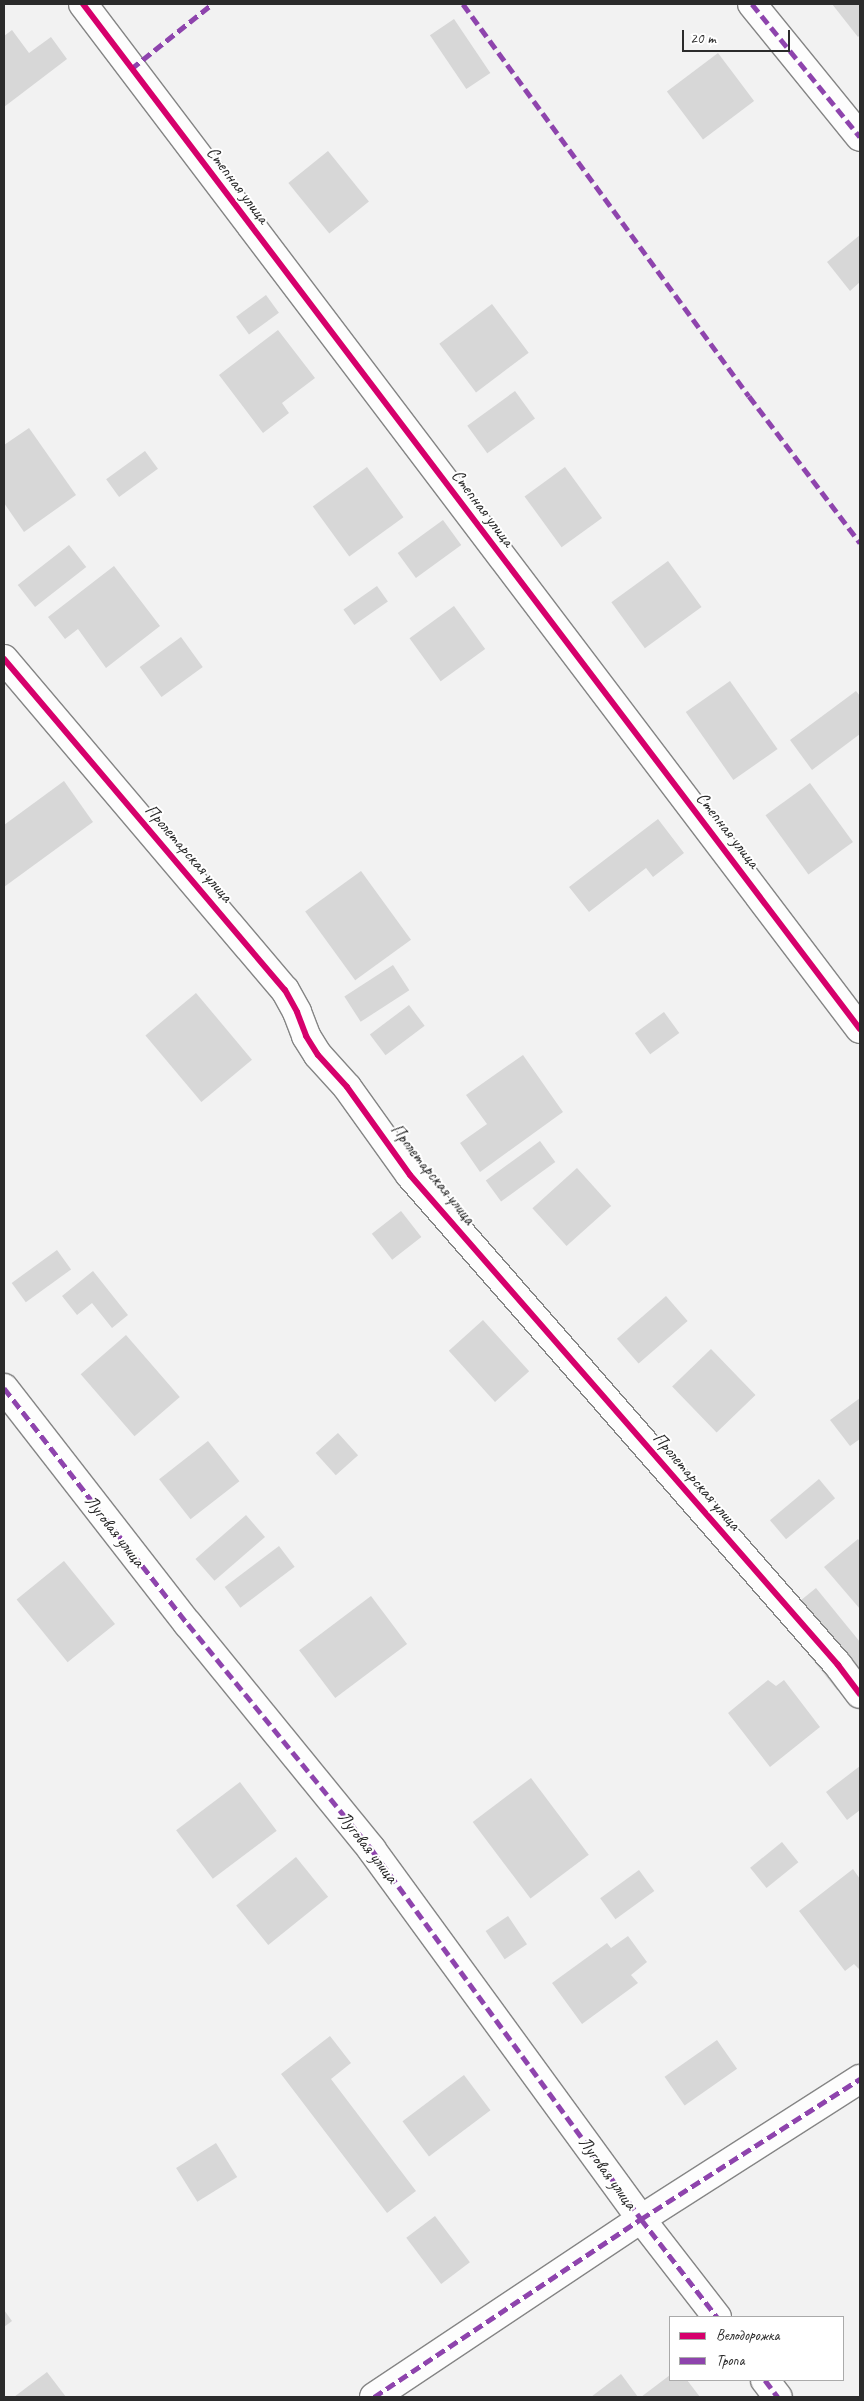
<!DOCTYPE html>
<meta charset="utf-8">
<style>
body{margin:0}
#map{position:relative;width:864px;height:2401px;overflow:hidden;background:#f2f2f2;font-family:Caveat,sans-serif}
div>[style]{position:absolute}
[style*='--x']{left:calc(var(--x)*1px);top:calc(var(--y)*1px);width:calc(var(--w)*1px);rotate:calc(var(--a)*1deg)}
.building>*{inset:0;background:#d7d7d7;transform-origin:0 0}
.roads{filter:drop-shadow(1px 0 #858585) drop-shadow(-1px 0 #858585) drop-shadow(0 1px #858585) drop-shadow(0 -1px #858585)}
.minor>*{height:28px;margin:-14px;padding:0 14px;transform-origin:14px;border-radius:14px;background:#fdfdfd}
.quiet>*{height:5px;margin-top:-2.5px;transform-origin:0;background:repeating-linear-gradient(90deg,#8e44ad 0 10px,transparent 0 15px)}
.cycleway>*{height:6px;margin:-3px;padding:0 3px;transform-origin:3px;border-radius:3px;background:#d6006c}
span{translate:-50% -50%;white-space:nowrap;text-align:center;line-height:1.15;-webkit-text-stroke:4px #fff;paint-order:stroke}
.street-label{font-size:18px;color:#2b2b2b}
.frame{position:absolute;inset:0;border:5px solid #2b2b2b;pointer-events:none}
.legend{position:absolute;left:669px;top:2316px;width:175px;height:65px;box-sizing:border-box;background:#fff;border:1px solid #aaa;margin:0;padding:6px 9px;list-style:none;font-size:15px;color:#2b2b2b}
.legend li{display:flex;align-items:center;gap:10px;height:25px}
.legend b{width:25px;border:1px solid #aaa}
.scale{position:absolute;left:682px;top:30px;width:108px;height:22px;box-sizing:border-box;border:2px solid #2b2b2b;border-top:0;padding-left:6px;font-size:15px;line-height:18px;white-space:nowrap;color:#2b2b2b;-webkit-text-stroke:4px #fff;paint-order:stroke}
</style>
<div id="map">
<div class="building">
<div style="clip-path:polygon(832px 4px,860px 4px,860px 35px,858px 37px)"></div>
<div style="left:454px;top:19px;width:65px;height:29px;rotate:56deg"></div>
<div style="clip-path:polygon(12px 30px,29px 53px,51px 37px,67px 59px,4px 107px,4px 36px)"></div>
<div style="left:718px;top:53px;width:60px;height:64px;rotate:53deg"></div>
<div style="left:328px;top:151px;width:65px;height:51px;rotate:51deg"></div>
<div style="clip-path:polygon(860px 235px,860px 282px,850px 291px,827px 262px)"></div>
<div style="left:266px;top:295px;width:22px;height:37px;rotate:54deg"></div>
<div style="left:492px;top:304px;width:61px;height:66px;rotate:53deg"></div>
<div style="clip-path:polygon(278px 330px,315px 378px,282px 403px,289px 413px,263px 433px,219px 375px)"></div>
<div style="left:515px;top:391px;width:34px;height:59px;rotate:54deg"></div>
<div style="clip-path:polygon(29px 428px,76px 495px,24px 532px,4px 503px,4px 445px)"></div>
<div style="left:145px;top:451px;width:22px;height:48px;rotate:54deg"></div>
<div style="left:367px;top:467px;width:62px;height:67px;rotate:54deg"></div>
<div style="left:565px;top:467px;width:63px;height:50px;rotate:54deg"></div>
<div style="left:443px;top:520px;width:31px;height:56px;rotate:54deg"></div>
<div style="left:69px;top:545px;width:28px;height:65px;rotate:52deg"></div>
<div style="left:668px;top:561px;width:57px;height:70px;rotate:54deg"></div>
<div style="clip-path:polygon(114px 566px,160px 626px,106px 668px,78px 629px,65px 639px,48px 617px)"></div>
<div style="left:377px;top:586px;width:19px;height:41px;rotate:55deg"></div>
<div style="left:454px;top:606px;width:53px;height:55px;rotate:54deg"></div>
<div style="left:181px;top:637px;width:37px;height:51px;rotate:54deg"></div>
<div style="left:730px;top:681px;width:83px;height:54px;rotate:55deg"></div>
<div style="clip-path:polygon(856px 691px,860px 696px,860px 734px,812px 770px,790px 740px)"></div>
<div style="clip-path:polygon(64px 781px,93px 822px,4px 887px,4px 825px)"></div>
<div style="left:810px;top:783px;width:73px;height:55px;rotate:54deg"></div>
<div style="clip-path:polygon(658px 819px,684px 853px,653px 877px,646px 868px,589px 912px,569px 887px)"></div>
<div style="left:361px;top:871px;width:85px;height:69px;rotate:54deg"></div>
<div style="left:393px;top:965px;width:30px;height:58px;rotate:57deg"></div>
<div style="left:196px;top:993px;width:87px;height:66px;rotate:50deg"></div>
<div style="left:409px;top:1005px;width:26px;height:49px;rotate:53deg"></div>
<div style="left:664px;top:1012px;width:26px;height:36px;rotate:54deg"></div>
<div style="clip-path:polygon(523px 1055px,563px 1112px,480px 1172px,460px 1143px,487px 1124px,466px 1095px)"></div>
<div style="left:540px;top:1141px;width:26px;height:67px;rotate:54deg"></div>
<div style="left:577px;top:1168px;width:51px;height:60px;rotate:48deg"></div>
<div style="left:401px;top:1211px;width:33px;height:37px;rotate:52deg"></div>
<div style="left:57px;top:1250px;width:24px;height:56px;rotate:54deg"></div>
<div style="clip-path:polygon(93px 1271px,128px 1315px,112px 1328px,92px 1303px,77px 1315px,62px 1296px)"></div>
<div style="left:666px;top:1296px;width:33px;height:65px;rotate:49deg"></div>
<div style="left:483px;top:1320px;width:69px;height:46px;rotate:48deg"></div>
<div style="left:126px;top:1335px;width:82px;height:60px;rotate:49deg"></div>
<div style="left:711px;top:1349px;width:64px;height:54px;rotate:46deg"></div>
<div style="clip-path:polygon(860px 1398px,860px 1439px,850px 1446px,830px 1420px)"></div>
<div style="left:338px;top:1433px;width:30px;height:30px;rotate:48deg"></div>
<div style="left:208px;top:1441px;width:51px;height:62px;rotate:52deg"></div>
<div style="left:819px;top:1479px;width:25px;height:64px;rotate:50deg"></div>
<div style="left:246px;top:1515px;width:29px;height:67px;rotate:49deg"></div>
<div style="clip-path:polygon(858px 1539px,860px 1542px,860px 1609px,824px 1567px)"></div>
<div style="left:279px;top:1546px;width:26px;height:68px;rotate:53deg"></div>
<div style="left:64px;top:1561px;width:81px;height:61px;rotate:51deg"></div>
<div style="clip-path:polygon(816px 1588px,860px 1642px,860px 1671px,837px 1690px,779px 1618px)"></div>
<div style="left:371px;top:1596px;width:60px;height:90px;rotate:53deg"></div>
<div style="clip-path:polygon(768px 1680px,776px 1686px,784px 1680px,820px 1727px,770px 1767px,728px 1713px)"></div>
<div style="clip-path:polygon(860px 1766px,860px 1810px,847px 1820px,826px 1792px)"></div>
<div style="left:531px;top:1778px;width:96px;height:73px;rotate:53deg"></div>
<div style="left:240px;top:1782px;width:61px;height:80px;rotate:53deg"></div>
<div style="left:782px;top:1842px;width:26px;height:41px;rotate:51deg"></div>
<div style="left:296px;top:1857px;width:51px;height:77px;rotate:51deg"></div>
<div style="clip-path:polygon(853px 1869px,860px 1879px,860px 1967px,859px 1969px,854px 1964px,845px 1971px,799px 1911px)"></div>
<div style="left:639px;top:1870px;width:26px;height:48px;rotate:54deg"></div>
<div style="left:508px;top:1916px;width:34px;height:27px;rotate:56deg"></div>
<div style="clip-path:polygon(628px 1936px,647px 1962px,631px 1975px,638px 1983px,582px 2024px,552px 1983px,607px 1943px,611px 1948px)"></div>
<div style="clip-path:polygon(330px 2036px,351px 2063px,331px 2079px,416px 2191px,387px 2213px,281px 2074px)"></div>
<div style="left:717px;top:2040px;width:35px;height:64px;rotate:55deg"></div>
<div style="left:464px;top:2075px;width:44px;height:77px;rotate:53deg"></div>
<div style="left:216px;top:2143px;width:40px;height:47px;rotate:58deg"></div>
<div style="left:435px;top:2216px;width:58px;height:36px;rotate:53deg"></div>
<div style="clip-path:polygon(4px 2310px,12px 2321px,4px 2327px)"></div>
<div style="clip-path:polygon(47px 2372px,66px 2397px,14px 2397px)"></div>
<div style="clip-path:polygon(621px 2374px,638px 2397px,591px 2397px)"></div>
<div style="clip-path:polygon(670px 2375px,670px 2380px,687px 2380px,700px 2397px,641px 2397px)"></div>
</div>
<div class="roads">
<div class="minor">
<div style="--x:83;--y:4;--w:1286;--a:52.84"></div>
<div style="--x:752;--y:4;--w:171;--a:50.9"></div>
<div style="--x:4;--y:659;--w:434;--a:49.7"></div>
<div style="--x:285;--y:990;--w:25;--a:61"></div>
<div style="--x:297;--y:1012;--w:26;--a:69"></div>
<div style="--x:306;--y:1036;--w:22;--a:58"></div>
<div style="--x:318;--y:1055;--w:43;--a:47.8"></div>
<div style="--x:347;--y:1087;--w:108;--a:54.4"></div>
<div style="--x:410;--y:1175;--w:651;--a:48.86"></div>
<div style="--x:838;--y:1665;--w:36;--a:53"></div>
<div style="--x:4;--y:1388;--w:299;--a:52.1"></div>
<div style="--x:188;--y:1624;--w:291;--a:50.8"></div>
<div style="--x:372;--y:1850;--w:457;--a:53.9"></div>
<div style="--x:641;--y:2219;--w:124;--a:52.2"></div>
<div style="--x:765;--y:2380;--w:21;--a:53"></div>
<div style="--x:374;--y:2397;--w:321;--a:-33.7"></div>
<div style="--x:641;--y:2219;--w:260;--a:-32.6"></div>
</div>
</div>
<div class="quiet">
<div style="--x:463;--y:4;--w:485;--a:53.9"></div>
<div style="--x:749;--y:396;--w:184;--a:52.9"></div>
<div style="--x:752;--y:4;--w:171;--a:50.9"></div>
<div style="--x:131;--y:69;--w:104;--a:-38.7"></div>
<div style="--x:4;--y:1388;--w:299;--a:52.1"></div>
<div style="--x:188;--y:1624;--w:291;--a:50.8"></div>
<div style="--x:372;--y:1850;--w:457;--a:53.9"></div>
<div style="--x:641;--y:2219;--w:124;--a:52.2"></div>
<div style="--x:765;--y:2380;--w:21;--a:53"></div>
<div style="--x:374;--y:2397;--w:321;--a:-33.7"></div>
<div style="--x:641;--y:2219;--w:260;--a:-32.6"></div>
</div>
<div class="cycleway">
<div style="--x:83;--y:4;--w:1286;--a:52.84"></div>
<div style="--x:4;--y:659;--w:434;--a:49.7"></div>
<div style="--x:285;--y:990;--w:25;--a:61"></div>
<div style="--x:297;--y:1012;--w:26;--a:69"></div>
<div style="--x:306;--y:1036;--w:22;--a:58"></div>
<div style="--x:318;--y:1055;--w:43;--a:47.8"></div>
<div style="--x:347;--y:1087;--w:108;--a:54.4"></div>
<div style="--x:410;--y:1175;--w:651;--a:48.86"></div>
<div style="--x:838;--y:1665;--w:36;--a:53"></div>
</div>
<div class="street-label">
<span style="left:238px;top:185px;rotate:53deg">Степная улица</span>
<span style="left:483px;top:508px;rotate:53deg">Степная улица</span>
<span style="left:728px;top:830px;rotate:52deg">Степная улица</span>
<span style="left:189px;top:853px;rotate:49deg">Пролетарская улица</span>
<span style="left:433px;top:1174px;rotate:51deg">Пролетарская улица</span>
<span style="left:697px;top:1481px;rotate:49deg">Пролетарская улица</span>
<span style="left:115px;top:1531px;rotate:52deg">Луговая улица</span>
<span style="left:368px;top:1847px;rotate:52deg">Луговая улица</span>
<span style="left:608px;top:2173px;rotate:54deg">Луговая улица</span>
</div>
<div class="frame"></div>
<ul class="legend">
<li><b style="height:6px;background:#d6006c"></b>Велодорожка</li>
<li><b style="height:6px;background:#8e44ad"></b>Тропа</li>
</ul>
<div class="scale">20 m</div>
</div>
